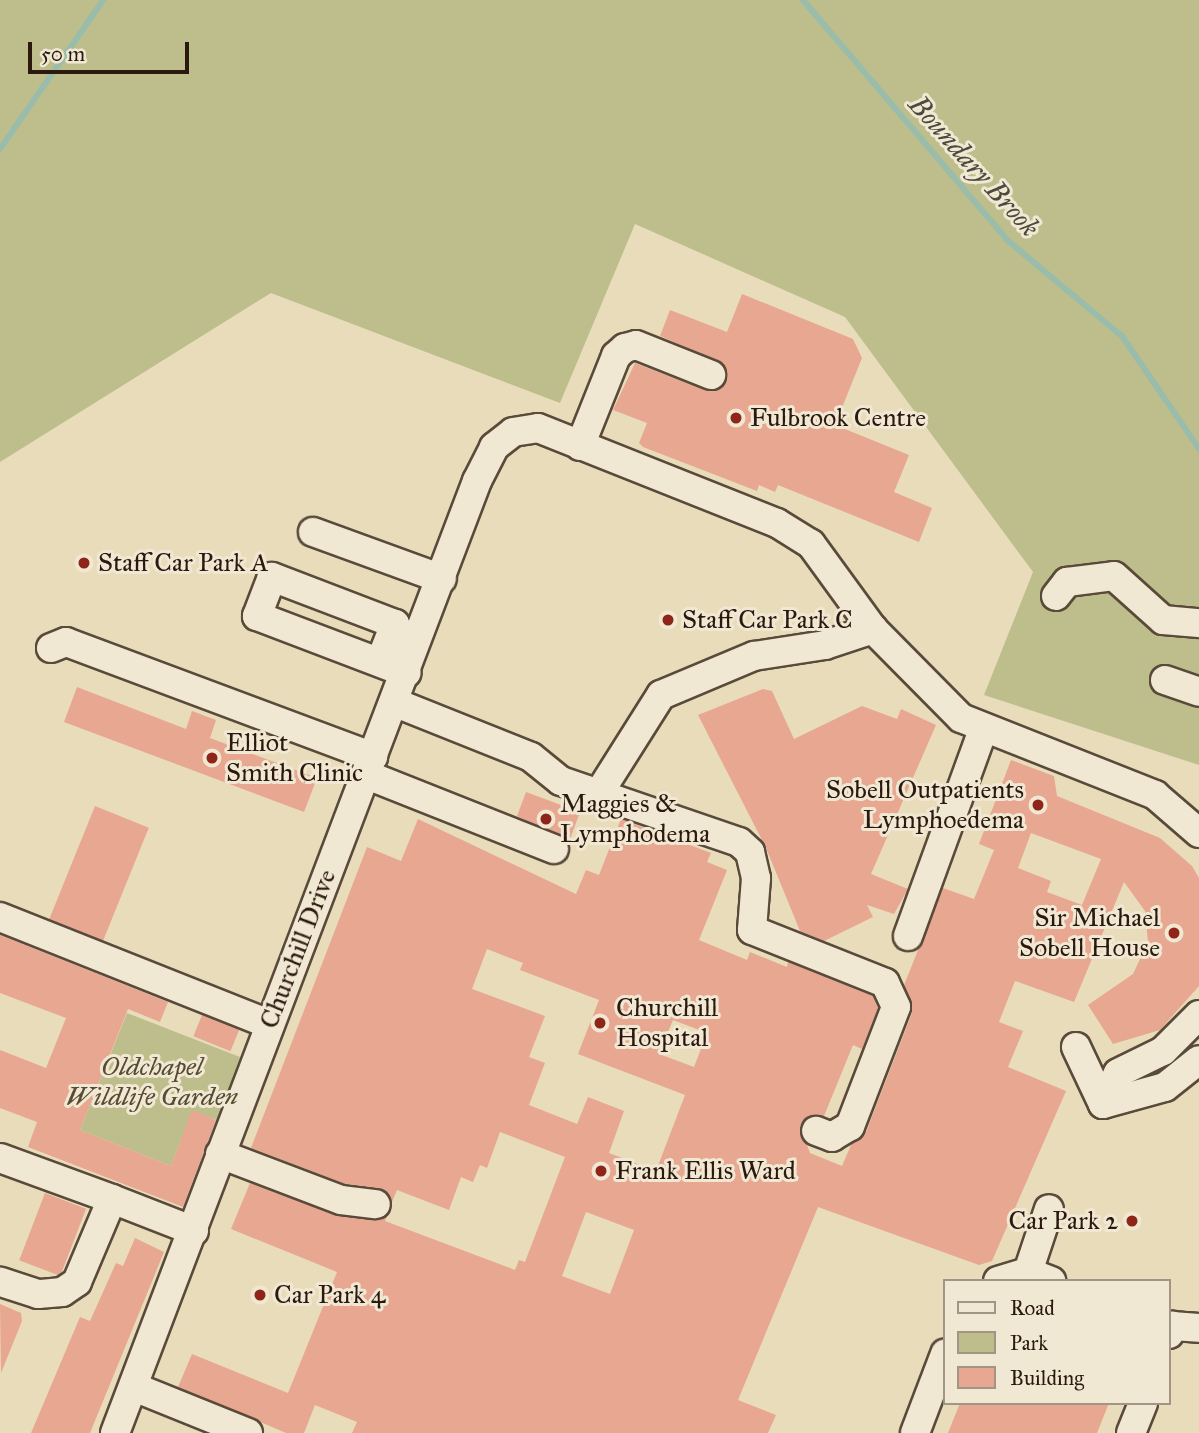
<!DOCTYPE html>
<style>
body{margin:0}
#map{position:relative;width:1199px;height:1433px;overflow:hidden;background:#e9dcbb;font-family:"IM FELL Great Primer",serif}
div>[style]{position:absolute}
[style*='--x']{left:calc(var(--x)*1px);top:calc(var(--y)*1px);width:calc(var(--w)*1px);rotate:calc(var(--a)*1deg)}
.green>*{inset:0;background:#bdbe8c}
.stream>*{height:6px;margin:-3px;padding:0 3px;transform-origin:3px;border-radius:3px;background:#99bcab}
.building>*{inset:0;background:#e7a791;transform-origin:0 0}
.roads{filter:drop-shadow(2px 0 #5a4a3a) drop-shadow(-2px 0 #5a4a3a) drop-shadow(0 2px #5a4a3a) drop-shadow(0 -2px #5a4a3a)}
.minor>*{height:28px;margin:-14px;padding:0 14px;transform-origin:14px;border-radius:14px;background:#f1e8d3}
.dots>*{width:19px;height:19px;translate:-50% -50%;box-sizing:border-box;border:4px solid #f1e8d3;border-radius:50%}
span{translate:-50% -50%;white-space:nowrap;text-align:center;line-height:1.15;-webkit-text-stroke:6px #f1e8d3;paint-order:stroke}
.poi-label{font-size:26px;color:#2b190f}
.left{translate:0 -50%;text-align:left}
.right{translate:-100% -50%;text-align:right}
.street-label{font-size:26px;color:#2b190f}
.park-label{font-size:26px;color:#574b34;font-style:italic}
.water-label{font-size:28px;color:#4c4a3e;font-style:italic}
.legend{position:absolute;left:943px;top:1279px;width:228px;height:126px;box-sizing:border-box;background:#f1e8d3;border:2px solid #a29585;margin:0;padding:9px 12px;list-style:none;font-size:21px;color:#2b190f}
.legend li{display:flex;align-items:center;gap:14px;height:35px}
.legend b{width:35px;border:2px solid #a29585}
.scale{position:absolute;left:28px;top:42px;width:161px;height:32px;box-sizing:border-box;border:4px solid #2b190f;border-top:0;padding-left:9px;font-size:21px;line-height:24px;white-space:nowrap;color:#2b190f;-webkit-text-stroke:5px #f1e8d3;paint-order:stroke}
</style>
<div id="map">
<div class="green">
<div style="clip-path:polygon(0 0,1199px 0,1199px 765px,984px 695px,1033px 572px,845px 317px,635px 224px,560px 403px,271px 293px,0 462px)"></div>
<div style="clip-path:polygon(127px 1013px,240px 1057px,217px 1120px,192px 1111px,171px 1166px,80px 1130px)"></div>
</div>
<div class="stream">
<div style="--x:803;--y:0;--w:315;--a:49.6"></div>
<div style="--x:1007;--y:240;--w:150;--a:39.9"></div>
<div style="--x:1122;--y:336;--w:137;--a:55.7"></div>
<div style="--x:0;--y:149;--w:181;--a:-55.3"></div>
</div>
<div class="building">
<div style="clip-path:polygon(742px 294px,853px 339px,862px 358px,835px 425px,909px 455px,894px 492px,932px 508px,919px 542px,778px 485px,775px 492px,759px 485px,757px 491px,643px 447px,639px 443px,647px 423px,613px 410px,635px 363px,705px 390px,722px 388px,724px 364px,660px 336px,670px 310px,727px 332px)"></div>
<div style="clip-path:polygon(77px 687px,186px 729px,192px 711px,216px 720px,210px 738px,317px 778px,304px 812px,64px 722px)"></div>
<div style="clip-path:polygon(763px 689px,772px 691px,794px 739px,862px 706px,897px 719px,901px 709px,936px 725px,871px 874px,908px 889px,894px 914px,867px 905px,873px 917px,824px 941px,800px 931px,766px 848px,698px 715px)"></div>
<div style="clip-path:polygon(evenodd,1011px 760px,1054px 776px,1057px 796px,1160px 838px,1192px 866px,1199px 878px,1199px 986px,1160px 1030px,1113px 1044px,1088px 1005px,1133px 974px,1148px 942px,1145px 911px,1124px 882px,1074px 1002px,1015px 981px,999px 1022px,1023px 1031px,1008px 1067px,1066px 1091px,992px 1261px,979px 1265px,818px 1207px,738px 1400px,776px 1415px,768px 1433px,352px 1433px,357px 1422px,315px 1405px,304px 1433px,286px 1433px,178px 1387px,192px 1354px,288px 1393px,337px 1272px,231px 1229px,250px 1183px,339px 1216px,387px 1216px,385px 1221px,515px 1270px,519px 1260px,525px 1262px,565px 1157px,500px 1132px,487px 1168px,480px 1165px,473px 1182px,461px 1177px,449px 1210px,397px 1190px,392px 1202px,379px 1188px,345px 1184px,251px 1148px,367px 847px,401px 861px,418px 819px,576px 894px,586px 870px,599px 875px,621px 819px,711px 853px,707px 862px,727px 870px,699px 940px,747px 960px,750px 952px,787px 967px,788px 962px,873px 996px,878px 1008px,862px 1049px,853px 1045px,824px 1116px,813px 1115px,800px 1126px,810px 1153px,842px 1166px,851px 1145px,866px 1132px,912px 1013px,904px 985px,943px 888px,974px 899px,994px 850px,979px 844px,1011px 760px,1031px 833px,1101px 859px,1082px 905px,1047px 892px,1051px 881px,1018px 868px,1031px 833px,1011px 760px,487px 949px,523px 963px,520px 970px,599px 1000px,578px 1054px,685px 1095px,656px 1171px,609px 1153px,624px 1111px,588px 1097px,577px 1124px,529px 1105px,545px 1063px,529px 1057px,545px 1016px,472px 989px,487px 949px,1011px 760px,673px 1020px,707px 1033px,694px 1067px,659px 1054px,673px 1020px,1011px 760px,586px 1212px,634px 1230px,610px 1294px,562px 1276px,586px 1212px)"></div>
<div style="clip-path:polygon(526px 792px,580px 812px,569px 842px,517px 816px)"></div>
<div style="left:95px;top:806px;width:58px;height:122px;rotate:22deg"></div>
<div style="clip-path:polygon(0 935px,168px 1002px,160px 1022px,128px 1009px,80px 1130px,171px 1166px,192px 1110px,216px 1120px,183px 1207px,28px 1147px,37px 1122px,0 1108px,0 1050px,46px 1068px,66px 1018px,0 993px)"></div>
<div style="left:202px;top:1015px;width:40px;height:23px;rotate:22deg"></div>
<div style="left:45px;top:1193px;width:44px;height:72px;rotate:21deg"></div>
<div style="clip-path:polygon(135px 1238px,164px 1252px,90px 1433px,31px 1433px,80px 1317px,90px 1321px,116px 1263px,123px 1266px)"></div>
<div style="clip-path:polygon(0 1304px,21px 1313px,22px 1321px,1px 1373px)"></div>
<div style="clip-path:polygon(960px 1403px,1109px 1403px,1097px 1433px,948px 1433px)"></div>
</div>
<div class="roads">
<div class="minor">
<div style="--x:580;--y:446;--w:97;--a:-68.2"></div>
<div style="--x:616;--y:356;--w:12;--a:-42"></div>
<div style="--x:625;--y:348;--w:11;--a:-15"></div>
<div style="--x:636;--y:345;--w:81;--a:21.8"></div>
<div style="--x:313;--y:532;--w:137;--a:20"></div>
<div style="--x:1056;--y:596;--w:18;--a:-52"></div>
<div style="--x:1067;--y:582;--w:47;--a:-7.3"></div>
<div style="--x:1114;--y:576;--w:66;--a:41.9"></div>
<div style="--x:1163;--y:620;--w:36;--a:5"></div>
<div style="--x:51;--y:648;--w:16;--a:-22"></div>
<div style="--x:66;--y:642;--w:328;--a:20.5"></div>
<div style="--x:380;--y:662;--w:41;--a:-68.5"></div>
<div style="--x:395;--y:624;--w:132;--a:-159.1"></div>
<div style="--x:272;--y:577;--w:42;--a:111"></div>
<div style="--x:257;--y:616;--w:160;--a:20.8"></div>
<div style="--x:1165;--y:680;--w:36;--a:19"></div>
<div style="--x:396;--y:703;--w:145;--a:21.8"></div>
<div style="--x:531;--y:757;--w:38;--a:39"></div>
<div style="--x:561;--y:781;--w:188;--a:18.9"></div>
<div style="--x:739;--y:842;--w:15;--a:42"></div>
<div style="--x:750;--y:852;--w:27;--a:77"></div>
<div style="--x:756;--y:878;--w:52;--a:94.4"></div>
<div style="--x:752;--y:930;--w:143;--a:21.7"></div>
<div style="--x:885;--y:983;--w:26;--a:65"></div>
<div style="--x:896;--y:1007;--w:128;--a:111.1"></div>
<div style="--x:850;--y:1126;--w:21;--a:149"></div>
<div style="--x:832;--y:1137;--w:17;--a:-159"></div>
<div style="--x:367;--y:775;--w:201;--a:21.6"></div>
<div style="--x:599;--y:793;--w:116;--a:-57.7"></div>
<div style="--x:661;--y:695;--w:101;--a:-22.8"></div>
<div style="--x:754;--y:656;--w:72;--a:-8.8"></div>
<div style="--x:825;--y:645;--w:51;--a:-18.4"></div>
<div style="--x:0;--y:917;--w:289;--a:21.7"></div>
<div style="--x:908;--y:936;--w:219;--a:-70"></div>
<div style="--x:1076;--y:1047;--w:63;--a:64.7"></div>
<div style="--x:1103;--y:1104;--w:34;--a:-64"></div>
<div style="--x:1118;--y:1073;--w:50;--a:-26.1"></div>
<div style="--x:1163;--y:1051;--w:51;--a:-45"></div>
<div style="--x:1103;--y:1104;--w:64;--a:-15.3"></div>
<div style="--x:1165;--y:1087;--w:43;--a:-38.5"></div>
<div style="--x:220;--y:1154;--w:129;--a:20.8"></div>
<div style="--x:341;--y:1200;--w:35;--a:7"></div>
<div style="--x:0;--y:1158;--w:119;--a:20.1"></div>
<div style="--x:112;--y:1199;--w:90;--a:112.9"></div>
<div style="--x:77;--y:1282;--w:18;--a:146"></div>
<div style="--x:62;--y:1292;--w:24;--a:175"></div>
<div style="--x:38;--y:1294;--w:40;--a:-162"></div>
<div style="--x:112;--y:1199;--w:88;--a:21.3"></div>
<div style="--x:1028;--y:1272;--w:66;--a:-71.6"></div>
<div style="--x:998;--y:1281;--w:31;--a:-17"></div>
<div style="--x:1028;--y:1272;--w:25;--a:21"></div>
<div style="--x:1169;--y:1334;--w:9;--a:-69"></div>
<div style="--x:1172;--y:1326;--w:27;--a:4"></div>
<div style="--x:134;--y:1387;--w:123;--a:22"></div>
<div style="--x:115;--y:1433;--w:1019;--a:-69.18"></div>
<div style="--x:477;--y:481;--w:38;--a:-63"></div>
<div style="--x:494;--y:447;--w:24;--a:-38"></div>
<div style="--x:513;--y:432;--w:25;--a:-9"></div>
<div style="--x:538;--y:428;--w:257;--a:21.7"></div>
<div style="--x:777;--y:523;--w:40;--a:32"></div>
<div style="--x:811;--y:544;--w:105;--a:53.9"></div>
<div style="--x:873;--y:629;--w:125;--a:45.3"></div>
<div style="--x:961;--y:718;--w:209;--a:21.6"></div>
<div style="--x:1155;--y:795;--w:58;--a:40.8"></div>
<div style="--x:915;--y:1433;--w:85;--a:-69.2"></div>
<div style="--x:1131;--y:1433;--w:32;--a:-68"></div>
</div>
</div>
<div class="dots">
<div style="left:736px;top:418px;background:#8f2418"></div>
<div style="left:84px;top:563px;background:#8f2418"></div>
<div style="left:668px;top:620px;background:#8f2418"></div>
<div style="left:212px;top:758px;background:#8f2418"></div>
<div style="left:1038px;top:805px;background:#8f2418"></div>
<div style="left:546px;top:819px;background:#8f2418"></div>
<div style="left:1174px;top:933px;background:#8f2418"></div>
<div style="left:600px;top:1023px;background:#8f2418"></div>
<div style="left:601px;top:1171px;background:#8f2418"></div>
<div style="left:1132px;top:1221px;background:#8f2418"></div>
<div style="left:260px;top:1295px;background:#8f2418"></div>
</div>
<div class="poi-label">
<span class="left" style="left:750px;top:418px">Fulbrook Centre</span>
<span class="left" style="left:98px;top:563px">Staff Car Park A</span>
<span class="left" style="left:682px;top:620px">Staff Car Park C</span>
<span class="left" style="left:226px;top:758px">Elliot<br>Smith Clinic</span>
<span class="right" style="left:1024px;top:805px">Sobell Outpatients<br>Lymphoedema</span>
<span class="left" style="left:560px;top:819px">Maggies &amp;<br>Lymphodema</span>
<span class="right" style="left:1160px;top:933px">Sir Michael<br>Sobell House</span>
<span class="left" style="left:616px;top:1023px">Churchill<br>Hospital</span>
<span class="left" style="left:615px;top:1171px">Frank Ellis Ward</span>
<span class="right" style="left:1118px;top:1221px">Car Park 2</span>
<span class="left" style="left:274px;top:1295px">Car Park 4</span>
</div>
<div class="street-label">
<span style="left:298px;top:949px;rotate:-69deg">Churchill Drive</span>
</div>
<div class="park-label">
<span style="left:152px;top:1082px">Oldchapel<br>Wildlife Garden</span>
</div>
<div class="water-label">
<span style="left:974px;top:166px;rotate:48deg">Boundary Brook</span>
</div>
<ul class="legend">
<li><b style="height:9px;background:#f1e8d3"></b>Road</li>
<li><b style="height:19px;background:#bdbe8c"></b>Park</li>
<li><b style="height:19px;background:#e7a791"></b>Building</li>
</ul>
<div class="scale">50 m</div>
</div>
